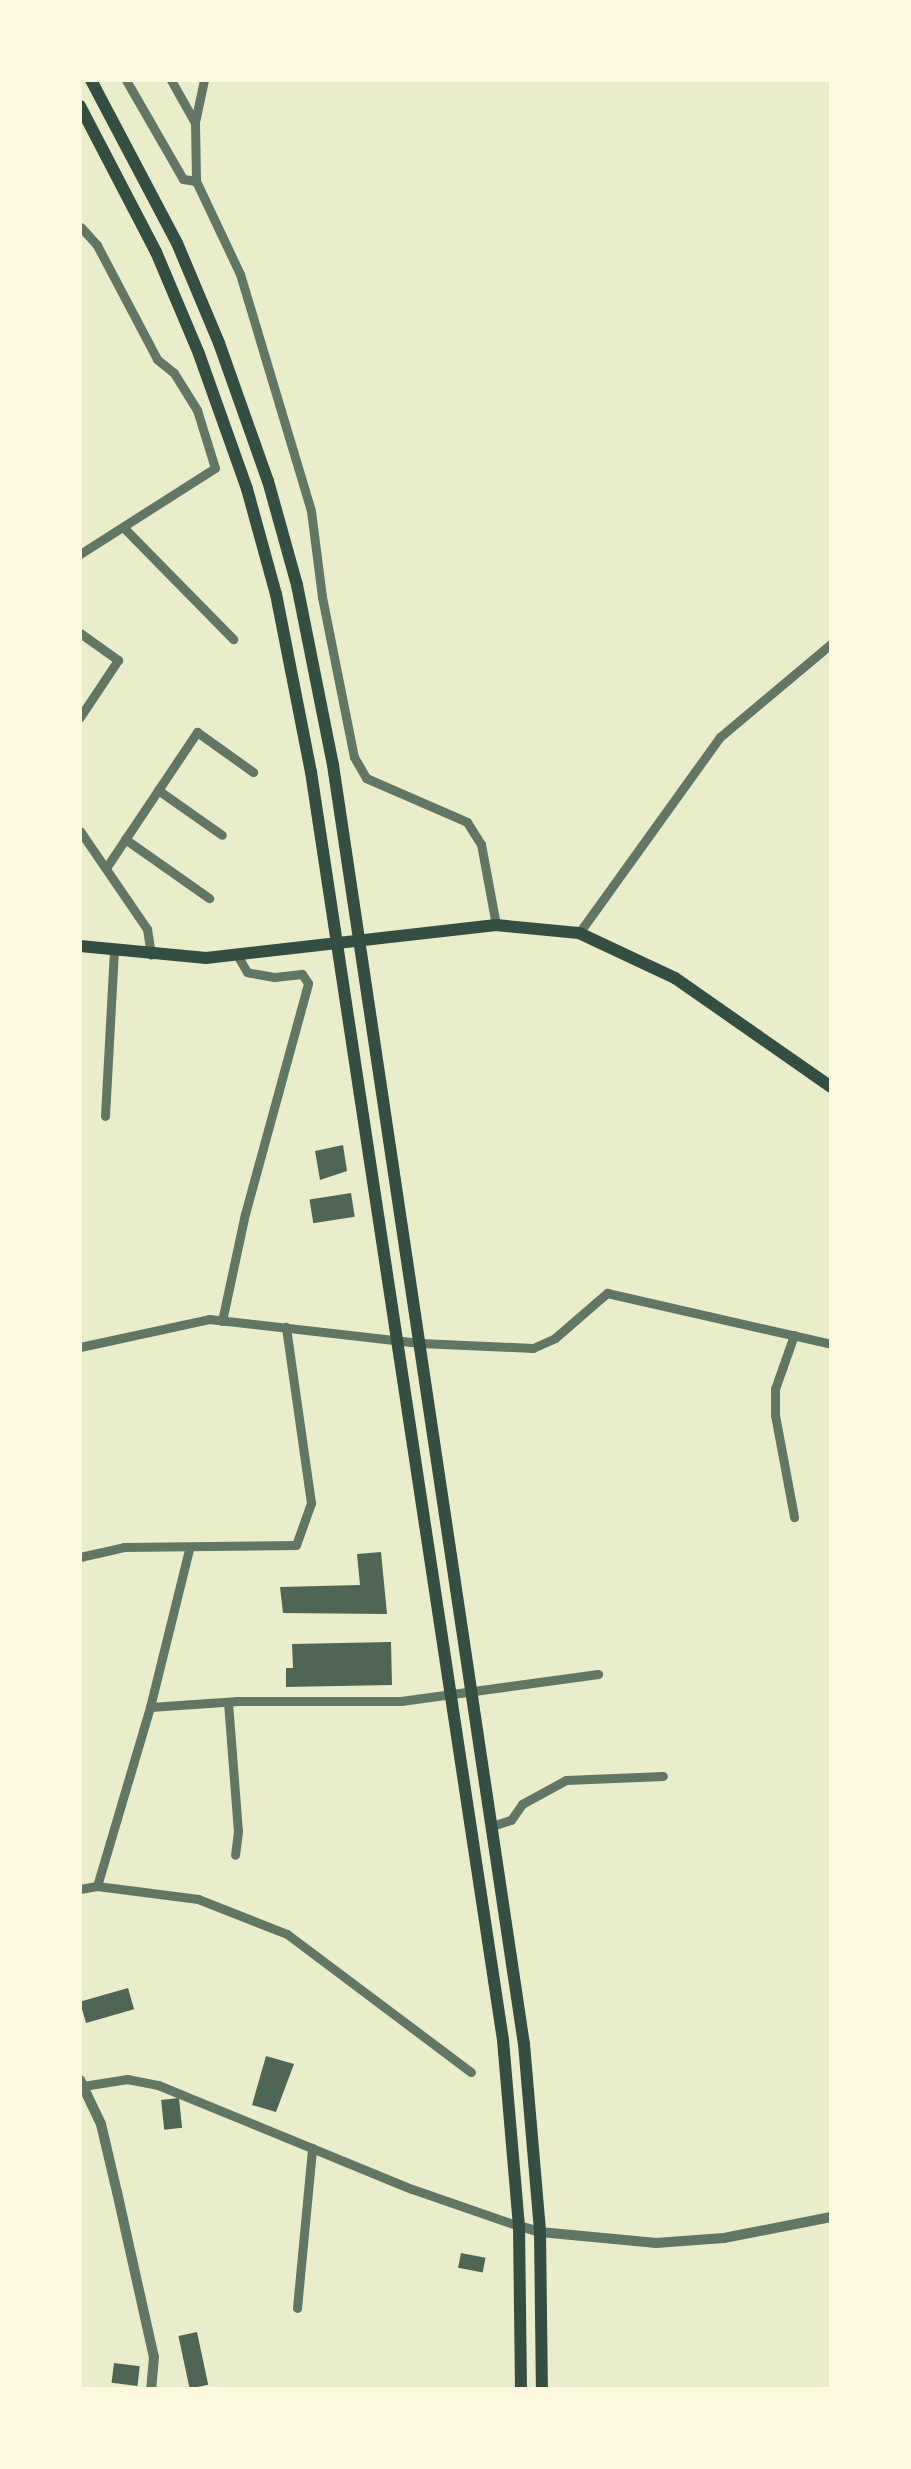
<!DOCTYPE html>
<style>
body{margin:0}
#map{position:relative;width:911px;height:2469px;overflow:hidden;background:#e9edc9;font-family:"Libre Baskerville",serif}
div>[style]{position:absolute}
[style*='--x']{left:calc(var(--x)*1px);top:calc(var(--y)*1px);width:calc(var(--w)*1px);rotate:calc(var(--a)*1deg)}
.building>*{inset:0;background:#4f6655;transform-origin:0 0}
.minor>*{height:9px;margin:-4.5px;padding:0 4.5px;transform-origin:4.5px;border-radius:4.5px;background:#617663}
.tertiary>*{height:10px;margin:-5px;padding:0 5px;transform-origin:5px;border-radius:5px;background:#617663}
.primary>*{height:12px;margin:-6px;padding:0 6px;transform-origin:6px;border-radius:6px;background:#344e41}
span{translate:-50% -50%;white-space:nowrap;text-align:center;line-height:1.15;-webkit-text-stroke:8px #fefae0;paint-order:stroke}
.frame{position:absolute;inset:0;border:82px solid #fefae0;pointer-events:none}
</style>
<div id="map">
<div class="building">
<div style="clip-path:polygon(343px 1145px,347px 1171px,320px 1180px,315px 1151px)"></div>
<div style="left:351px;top:1193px;width:24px;height:42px;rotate:81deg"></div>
<div style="clip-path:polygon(381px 1552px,387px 1614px,283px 1613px,280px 1587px,360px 1585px,357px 1554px)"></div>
<div style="clip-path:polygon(391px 1642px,392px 1685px,286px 1687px,286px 1668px,293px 1668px,292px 1644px)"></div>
<div style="left:128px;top:1988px;width:22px;height:50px;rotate:74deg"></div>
<div style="clip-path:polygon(266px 2056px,294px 2064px,276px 2112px,252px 2105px)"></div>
<div style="left:179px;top:2098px;width:30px;height:18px;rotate:84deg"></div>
<div style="left:461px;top:2253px;width:25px;height:15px;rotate:11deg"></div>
<div style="left:197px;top:2332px;width:54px;height:19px;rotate:78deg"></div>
<div style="left:114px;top:2363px;width:26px;height:20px;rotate:7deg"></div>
</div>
<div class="minor">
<div style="--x:126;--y:80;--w:114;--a:60.1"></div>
<div style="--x:183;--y:179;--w:13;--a:9"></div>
<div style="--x:171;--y:80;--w:47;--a:60.7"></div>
<div style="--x:204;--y:80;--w:43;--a:102.1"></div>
<div style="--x:195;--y:122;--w:59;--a:89"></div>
<div style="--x:196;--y:181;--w:103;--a:64.7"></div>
<div style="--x:240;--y:274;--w:247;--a:73.3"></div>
<div style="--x:311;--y:511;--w:87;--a:82.7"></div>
<div style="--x:322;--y:597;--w:163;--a:78.7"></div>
<div style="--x:354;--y:757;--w:24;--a:60"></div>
<div style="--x:366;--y:778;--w:110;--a:23.5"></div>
<div style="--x:467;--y:822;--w:26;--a:58"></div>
<div style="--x:481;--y:844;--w:82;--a:79.5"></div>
<div style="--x:124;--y:528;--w:156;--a:45.5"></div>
<div style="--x:80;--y:554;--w:160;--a:-32.5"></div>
<div style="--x:215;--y:468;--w:61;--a:-107.2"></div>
<div style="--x:197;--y:410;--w:44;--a:-121.9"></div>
<div style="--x:174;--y:373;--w:22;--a:-141"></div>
<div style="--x:157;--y:359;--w:129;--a:-117.8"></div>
<div style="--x:97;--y:245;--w:24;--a:-132"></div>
<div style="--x:80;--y:633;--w:47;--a:35.4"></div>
<div style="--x:118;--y:660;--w:69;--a:123.7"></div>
<div style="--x:158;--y:790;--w:78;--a:35.1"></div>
<div style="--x:80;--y:831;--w:119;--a:55.6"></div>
<div style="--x:147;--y:929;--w:26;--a:81"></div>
<div style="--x:125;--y:839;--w:103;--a:35.1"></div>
<div style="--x:106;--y:868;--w:164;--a:-56.2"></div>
<div style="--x:197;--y:732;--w:69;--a:35.5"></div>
<div style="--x:579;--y:933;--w:241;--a:-54.3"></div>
<div style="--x:720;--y:737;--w:145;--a:-40"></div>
<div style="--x:105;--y:1116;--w:166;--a:-86.9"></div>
<div style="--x:222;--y:1321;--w:109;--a:-77.9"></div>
<div style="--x:245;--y:1214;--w:239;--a:-74.7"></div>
<div style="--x:308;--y:983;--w:11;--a:-124"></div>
<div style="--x:302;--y:974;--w:28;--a:174"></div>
<div style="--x:274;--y:977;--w:27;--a:-170"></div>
<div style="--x:247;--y:972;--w:20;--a:-120"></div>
<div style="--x:794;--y:1335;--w:57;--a:109.4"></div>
<div style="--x:775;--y:1389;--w:26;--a:90"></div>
<div style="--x:775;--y:1415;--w:104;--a:79.4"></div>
<div style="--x:80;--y:1347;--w:132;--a:-12.2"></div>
<div style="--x:209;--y:1319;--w:212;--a:6.5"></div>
<div style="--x:420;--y:1343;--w:113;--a:2.5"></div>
<div style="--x:533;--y:1348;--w:24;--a:-24"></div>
<div style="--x:555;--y:1338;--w:69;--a:-40.9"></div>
<div style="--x:607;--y:1293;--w:230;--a:12.8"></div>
<div style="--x:80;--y:1557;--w:45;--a:-12.8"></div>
<div style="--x:124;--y:1547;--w:172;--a:-0.7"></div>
<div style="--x:296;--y:1545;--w:45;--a:-70.3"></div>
<div style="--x:311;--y:1503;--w:178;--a:-98.1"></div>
<div style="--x:228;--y:1702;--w:129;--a:85.6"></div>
<div style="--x:238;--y:1831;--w:24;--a:97"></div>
<div style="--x:150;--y:1707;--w:88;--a:-3.9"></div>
<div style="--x:238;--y:1701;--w:163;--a:0"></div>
<div style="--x:401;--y:1701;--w:199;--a:-7.8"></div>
<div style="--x:492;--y:1826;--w:20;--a:-18"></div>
<div style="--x:511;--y:1820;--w:19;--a:-55"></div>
<div style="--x:522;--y:1804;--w:50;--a:-28.6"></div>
<div style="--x:566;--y:1780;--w:97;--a:-2.4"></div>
<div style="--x:97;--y:1886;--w:187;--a:-73.5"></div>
<div style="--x:150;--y:1707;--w:163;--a:-76.1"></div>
<div style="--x:80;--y:1889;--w:17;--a:-10"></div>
<div style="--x:97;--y:1886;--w:102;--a:7.3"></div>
<div style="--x:198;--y:1899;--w:96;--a:21.5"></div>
<div style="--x:287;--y:1934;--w:230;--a:36.9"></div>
<div style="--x:83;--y:2086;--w:45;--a:-9"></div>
<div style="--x:127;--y:2079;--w:32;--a:11"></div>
<div style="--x:158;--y:2085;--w:274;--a:22.3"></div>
<div style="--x:412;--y:2189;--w:113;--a:19.1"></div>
<div style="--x:297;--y:2308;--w:161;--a:-84.6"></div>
</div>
<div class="tertiary">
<div style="--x:80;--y:2080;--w:49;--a:64.5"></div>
<div style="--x:101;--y:2124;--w:70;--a:76.8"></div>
<div style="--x:117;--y:2192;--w:169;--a:77.4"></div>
<div style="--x:154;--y:2357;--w:32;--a:95"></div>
<div style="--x:519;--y:2226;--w:22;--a:16"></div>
<div style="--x:540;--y:2232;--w:117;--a:5.4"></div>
<div style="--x:656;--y:2243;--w:68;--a:-4.2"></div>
<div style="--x:724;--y:2238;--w:109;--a:-11.1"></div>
</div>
<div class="primary">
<div style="--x:91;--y:80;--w:184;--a:62.2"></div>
<div style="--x:177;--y:243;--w:108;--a:67.2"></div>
<div style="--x:219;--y:343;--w:146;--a:70.5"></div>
<div style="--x:268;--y:481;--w:108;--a:74.4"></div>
<div style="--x:297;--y:585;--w:184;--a:78.7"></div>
<div style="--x:333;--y:765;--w:1293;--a:81.51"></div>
<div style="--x:524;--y:2044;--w:189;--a:85.1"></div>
<div style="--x:540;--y:2232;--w:157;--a:89.3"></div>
<div style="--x:80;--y:106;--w:165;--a:62.5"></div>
<div style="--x:156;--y:252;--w:111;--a:67.1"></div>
<div style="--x:199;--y:354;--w:143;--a:70.4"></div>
<div style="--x:247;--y:489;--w:109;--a:74.6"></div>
<div style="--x:276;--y:594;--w:181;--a:78.9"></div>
<div style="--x:311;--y:772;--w:1282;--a:81.39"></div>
<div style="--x:503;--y:2040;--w:187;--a:85.1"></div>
<div style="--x:519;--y:2226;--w:163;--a:89.3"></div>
<div style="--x:80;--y:946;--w:127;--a:5.4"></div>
<div style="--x:206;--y:958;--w:292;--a:-6.5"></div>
<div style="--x:496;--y:925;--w:83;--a:5.5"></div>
<div style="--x:579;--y:933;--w:106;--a:25.1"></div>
<div style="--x:675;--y:978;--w:190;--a:34.9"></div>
</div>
<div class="frame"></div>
</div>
